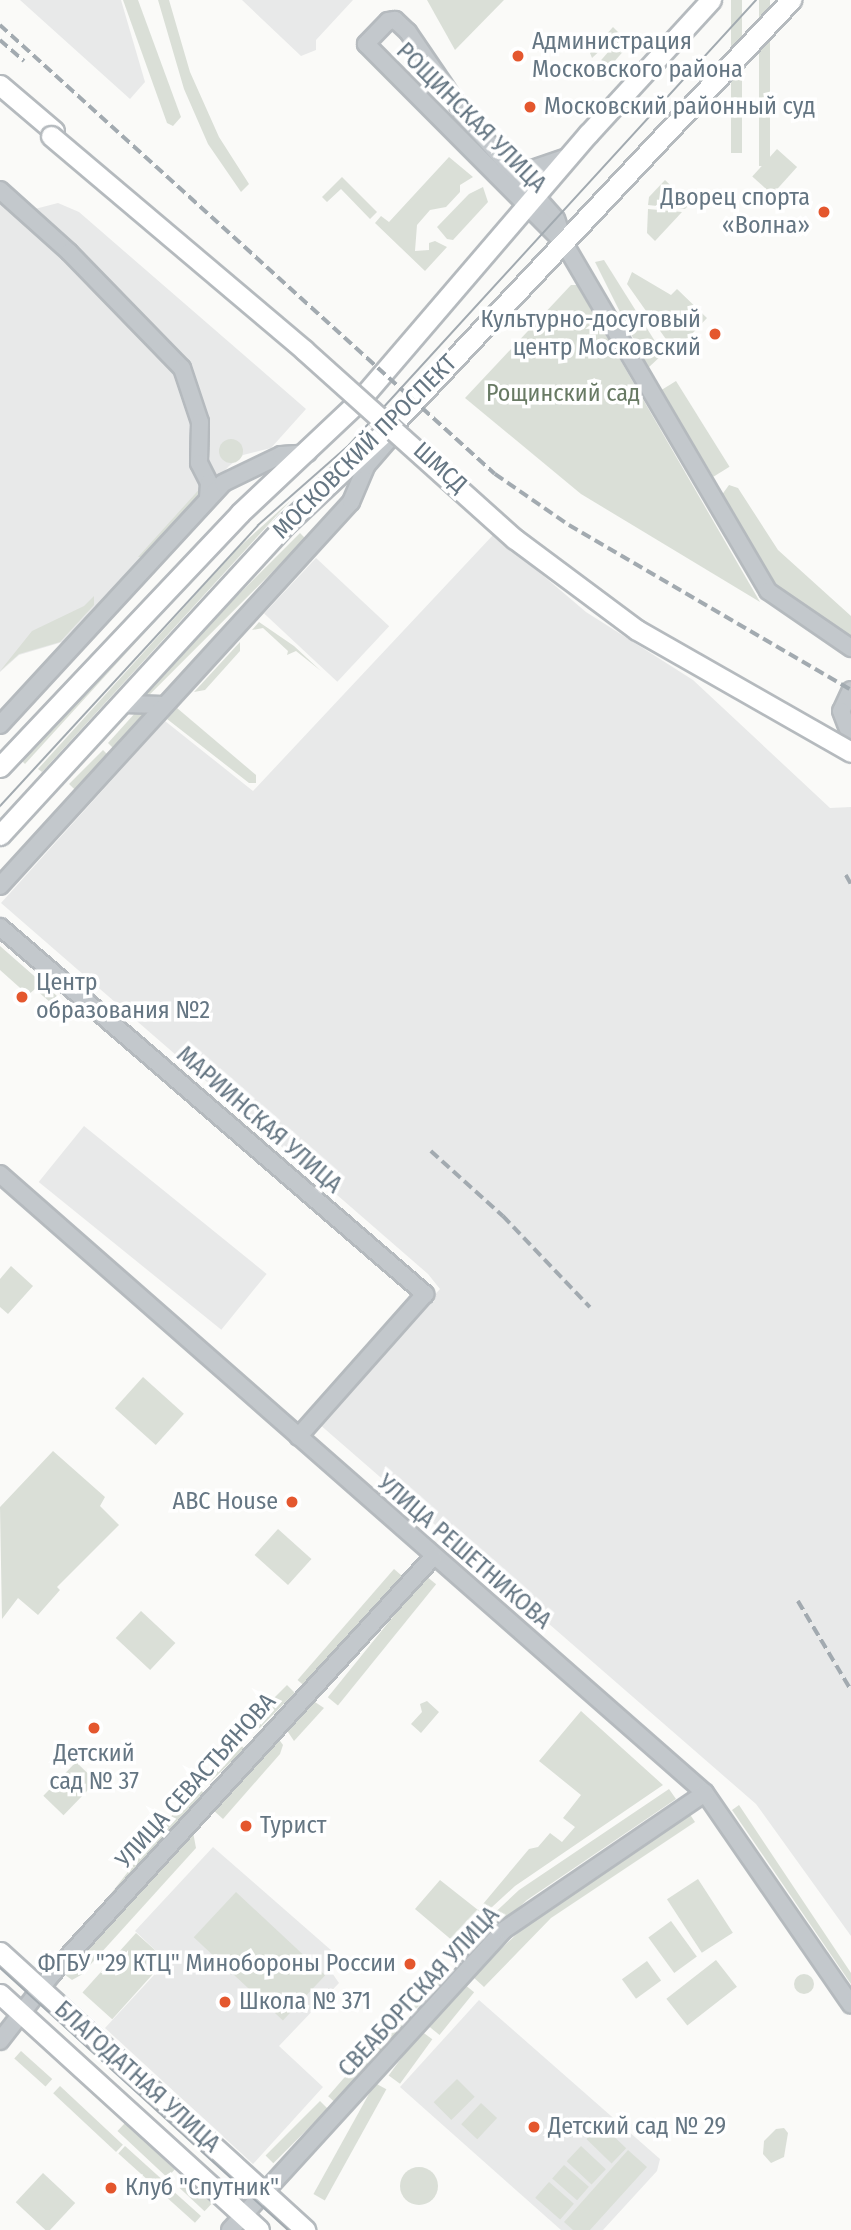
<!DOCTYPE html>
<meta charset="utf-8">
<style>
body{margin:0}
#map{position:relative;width:851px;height:2230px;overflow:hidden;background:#fafaf8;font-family:"Fira Sans Condensed",sans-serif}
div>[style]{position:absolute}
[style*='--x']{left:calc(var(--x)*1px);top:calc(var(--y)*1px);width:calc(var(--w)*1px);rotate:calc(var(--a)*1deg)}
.built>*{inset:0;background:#e8e9e9;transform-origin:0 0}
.green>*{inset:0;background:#dadfd7;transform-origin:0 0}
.round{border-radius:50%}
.roads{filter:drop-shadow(2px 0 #b5babe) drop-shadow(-2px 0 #b5babe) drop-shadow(0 2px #b5babe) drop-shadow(0 -2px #b5babe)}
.minor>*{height:16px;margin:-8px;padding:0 8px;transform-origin:8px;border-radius:8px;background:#c3c8cc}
.major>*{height:19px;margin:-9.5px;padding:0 9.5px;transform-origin:9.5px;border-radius:9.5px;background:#fff}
.tram>*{height:2px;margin:-1px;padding:0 1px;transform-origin:1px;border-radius:1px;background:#a2aab0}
.rail>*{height:3.5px;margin-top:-1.75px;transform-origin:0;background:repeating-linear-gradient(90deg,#a2aab0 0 10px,transparent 0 15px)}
.bridges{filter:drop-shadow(2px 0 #b5babe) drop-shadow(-2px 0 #b5babe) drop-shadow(0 2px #b5babe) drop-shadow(0 -2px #b5babe)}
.major-bridge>*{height:19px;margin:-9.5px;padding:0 9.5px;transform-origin:9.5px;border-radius:9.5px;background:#fff}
.dots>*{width:19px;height:19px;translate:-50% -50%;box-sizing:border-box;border:4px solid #fff;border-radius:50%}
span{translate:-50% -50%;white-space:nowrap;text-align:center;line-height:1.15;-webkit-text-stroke:7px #fff;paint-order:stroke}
.poi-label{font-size:24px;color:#657683}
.left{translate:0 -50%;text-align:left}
.right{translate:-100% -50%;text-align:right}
.street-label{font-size:24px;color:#657683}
.park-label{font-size:24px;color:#687a64}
</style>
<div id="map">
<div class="built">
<div style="clip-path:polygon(20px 0,121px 0,145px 82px,130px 99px)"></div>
<div style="clip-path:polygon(242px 0,353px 0,316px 40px,316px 50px,301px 56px)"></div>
<div style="clip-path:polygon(0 201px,26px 224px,35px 209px,58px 203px,79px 212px,306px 409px,271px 448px,243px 455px,229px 466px,69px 640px,19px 655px,0 672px)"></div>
<div style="clip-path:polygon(494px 534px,586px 612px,693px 680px,830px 808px,851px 807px,851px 1936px,756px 1804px,318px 1423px,440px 1289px,428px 1274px,1px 903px,165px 721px,253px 791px)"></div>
<div style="left:316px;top:558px;width:100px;height:76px;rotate:43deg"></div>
<div style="left:84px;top:1126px;width:235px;height:72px;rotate:39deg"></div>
<div style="clip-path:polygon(213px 1847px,340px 1958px,330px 1970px,339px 1983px,279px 2046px,323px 2087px,253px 2164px,105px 2028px,167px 1961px,135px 1931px)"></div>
<div style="clip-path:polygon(479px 2000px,660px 2159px,657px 2171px,603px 2230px,561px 2230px,400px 2087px)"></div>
</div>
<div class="green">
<div style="clip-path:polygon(123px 0,138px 0,181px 117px,173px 126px,167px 123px)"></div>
<div style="clip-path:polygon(158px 0,169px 0,190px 72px,219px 137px,249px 184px,241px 192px,208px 144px,184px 89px)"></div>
<div style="clip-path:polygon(427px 0,504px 0,455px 50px)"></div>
<div style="left:731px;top:0;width:11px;height:153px"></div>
<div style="left:759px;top:0;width:11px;height:166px"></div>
<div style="clip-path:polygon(613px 27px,619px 33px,592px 58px,590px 53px)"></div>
<div style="left:622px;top:36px;width:11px;height:32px;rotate:41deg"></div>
<div style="left:777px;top:149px;width:27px;height:37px;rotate:42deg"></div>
<div style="clip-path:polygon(449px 157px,473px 177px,460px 185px,460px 192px,446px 207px,430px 210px,417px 225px,415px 251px,429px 250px,429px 243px,435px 241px,447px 247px,425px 271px,375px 223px,381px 216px,389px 222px)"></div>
<div style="clip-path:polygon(342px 177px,377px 212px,370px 219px,341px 189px,327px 202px,322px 197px)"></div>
<div style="clip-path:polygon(665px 180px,690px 204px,685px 209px,648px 205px,649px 197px)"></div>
<div style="clip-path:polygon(483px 187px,488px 202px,453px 240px,447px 239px,437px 227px,469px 194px)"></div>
<div style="clip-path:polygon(648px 209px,682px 212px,655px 241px,647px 233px)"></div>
<div style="clip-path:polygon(604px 260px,663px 354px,648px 368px,595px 262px)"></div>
<div style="clip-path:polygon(632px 272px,671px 295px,677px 289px,707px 318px,675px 352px,627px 284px)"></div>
<div style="clip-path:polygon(571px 285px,577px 285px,760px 602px,581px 494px,465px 398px)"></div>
<div style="left:676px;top:381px;width:101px;height:19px;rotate:58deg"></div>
<div class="round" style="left:219px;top:439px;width:24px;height:24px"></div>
<div style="clip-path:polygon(204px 484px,205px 493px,145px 557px,138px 557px)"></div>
<div style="clip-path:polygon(729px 485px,738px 488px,778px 550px,851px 616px,851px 638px,774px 587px,721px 496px)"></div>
<div style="left:226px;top:486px;width:6px;height:171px;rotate:45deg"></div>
<div style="clip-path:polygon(290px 501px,42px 772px,38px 769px,237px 549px)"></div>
<div style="left:300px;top:533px;width:8px;height:224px;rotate:45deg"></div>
<div style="clip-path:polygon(191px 582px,25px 764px,21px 760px,83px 693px)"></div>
<div style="clip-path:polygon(94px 596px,94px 605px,60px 642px,19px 654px,0 671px,32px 631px,84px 606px)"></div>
<div style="clip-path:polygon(259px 622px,294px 646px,321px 671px,296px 651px,287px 655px,288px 651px,263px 628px,252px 630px)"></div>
<div style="clip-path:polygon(240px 642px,240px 651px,205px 690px,194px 692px)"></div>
<div style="clip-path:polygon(177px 708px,256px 775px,256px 783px,249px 783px,167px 719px)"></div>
<div style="clip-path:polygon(136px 712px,148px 714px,115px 750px,108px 743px)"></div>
<div style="left:103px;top:750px;width:8px;height:48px;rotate:45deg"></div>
<div style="clip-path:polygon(0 946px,57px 996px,51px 1003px,35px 989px,28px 995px,0 970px)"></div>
<div style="clip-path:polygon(11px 1266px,33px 1286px,8px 1314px,0 1307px,0 1279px)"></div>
<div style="left:143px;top:1377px;width:55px;height:42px;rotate:42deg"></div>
<div style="clip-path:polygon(53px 1451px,105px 1497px,100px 1506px,119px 1525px,57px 1587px,60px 1590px,38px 1615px,18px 1598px,2px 1619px,0 1507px)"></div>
<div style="left:278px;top:1529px;width:45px;height:35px;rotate:42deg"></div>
<div style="left:394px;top:1569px;width:11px;height:147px;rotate:41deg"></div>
<div style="left:426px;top:1576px;width:13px;height:156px;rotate:39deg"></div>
<div style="left:141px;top:1611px;width:47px;height:37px;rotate:43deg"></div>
<div style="left:287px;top:1685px;width:11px;height:50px;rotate:45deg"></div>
<div style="clip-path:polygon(312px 1700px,324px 1708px,294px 1741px,286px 1729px)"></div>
<div style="clip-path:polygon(427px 1701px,439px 1712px,421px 1733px,411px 1724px,422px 1712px,420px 1704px)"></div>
<div style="clip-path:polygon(581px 1711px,663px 1785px,515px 1886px,454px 1942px,415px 1909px,440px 1880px,478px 1910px,529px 1849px,538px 1847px,550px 1833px,562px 1842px,575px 1827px,563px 1818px,581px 1795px,539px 1761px)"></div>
<div style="clip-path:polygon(278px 1738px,283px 1745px,280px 1754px,223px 1819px,213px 1810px)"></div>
<div style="clip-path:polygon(236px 1741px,245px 1749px,210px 1782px,204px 1776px)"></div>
<div style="left:76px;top:1762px;width:28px;height:47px;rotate:44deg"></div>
<div style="left:195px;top:1786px;width:11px;height:231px;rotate:38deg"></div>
<div style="clip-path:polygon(669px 1789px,676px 1799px,527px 1900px,469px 1953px,459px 1946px,519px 1890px)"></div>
<div style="clip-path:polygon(739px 1805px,851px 1973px,851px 1984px,732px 1810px)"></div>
<div style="clip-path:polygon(689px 1813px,695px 1822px,551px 1918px,484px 1987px,472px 1976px,539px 1913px)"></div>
<div style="clip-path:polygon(193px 1832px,196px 1848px,81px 1975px,72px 1980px,64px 1974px)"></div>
<div style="left:698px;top:1879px;width:64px;height:37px;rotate:57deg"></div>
<div style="left:236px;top:1892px;width:122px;height:62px;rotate:43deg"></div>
<div style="left:671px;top:1921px;width:44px;height:28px;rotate:54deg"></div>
<div style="left:136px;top:1933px;width:40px;height:80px;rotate:42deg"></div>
<div style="left:716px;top:1960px;width:34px;height:63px;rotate:52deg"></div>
<div style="left:647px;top:1961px;width:24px;height:31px;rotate:54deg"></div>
<div class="round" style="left:794px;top:1974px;width:20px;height:20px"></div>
<div style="clip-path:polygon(439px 1975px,443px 1974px,445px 1980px,415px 2010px,414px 2004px)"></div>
<div style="left:464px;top:1984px;width:13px;height:55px;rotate:39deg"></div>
<div style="left:397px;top:2017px;width:11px;height:105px;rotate:41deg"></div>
<div style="left:421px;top:2031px;width:14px;height:55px;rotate:36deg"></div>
<div style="left:21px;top:2051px;width:42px;height:10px;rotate:42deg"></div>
<div style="left:457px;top:2079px;width:25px;height:33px;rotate:45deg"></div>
<div style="left:375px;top:2083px;width:13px;height:127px;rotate:29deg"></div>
<div style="left:60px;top:2086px;width:86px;height:10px;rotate:43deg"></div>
<div style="left:320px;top:2101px;width:11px;height:77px;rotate:45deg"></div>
<div style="left:481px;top:2103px;width:22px;height:29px;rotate:43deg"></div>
<div style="left:125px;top:2123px;width:68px;height:11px;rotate:43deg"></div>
<div style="left:601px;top:2124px;width:35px;height:21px;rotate:44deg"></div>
<div style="clip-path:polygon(784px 2128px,788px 2133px,784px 2157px,771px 2163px,763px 2154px,764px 2141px,776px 2129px)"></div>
<div style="left:125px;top:2146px;width:54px;height:10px;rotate:42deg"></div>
<div style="left:581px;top:2146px;width:34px;height:21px;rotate:43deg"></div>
<div style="clip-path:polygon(628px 2150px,647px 2167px,590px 2230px,573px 2230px,564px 2222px)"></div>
<div style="left:564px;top:2165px;width:33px;height:18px;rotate:41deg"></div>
<div class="round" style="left:400px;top:2167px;width:38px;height:38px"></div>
<div style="left:43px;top:2173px;width:44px;height:40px;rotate:43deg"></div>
<div style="left:185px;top:2178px;width:37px;height:11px;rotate:43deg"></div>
<div style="left:549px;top:2182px;width:33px;height:21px;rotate:41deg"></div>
<div style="left:172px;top:2190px;width:39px;height:9px;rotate:42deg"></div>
</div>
<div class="roads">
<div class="minor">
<div style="--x:508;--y:164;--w:25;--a:12"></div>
<div style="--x:532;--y:169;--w:37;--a:-19"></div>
<div style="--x:0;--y:190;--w:93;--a:41.9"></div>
<div style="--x:69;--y:252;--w:162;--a:45.8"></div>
<div style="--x:182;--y:368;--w:57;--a:71.6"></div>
<div style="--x:200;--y:422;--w:41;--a:91.4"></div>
<div style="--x:199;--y:463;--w:22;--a:63"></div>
<div style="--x:209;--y:483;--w:15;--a:94"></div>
<div style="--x:564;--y:243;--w:25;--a:-108"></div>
<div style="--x:556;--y:219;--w:132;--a:-131.6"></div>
<div style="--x:468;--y:120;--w:107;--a:-124.3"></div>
<div style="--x:408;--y:32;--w:18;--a:-137"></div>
<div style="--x:395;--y:20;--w:7;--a:172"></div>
<div style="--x:388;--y:21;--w:32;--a:134"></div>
<div style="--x:366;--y:44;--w:281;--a:45.1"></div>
<div style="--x:564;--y:243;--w:403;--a:59.6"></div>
<div style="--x:768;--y:591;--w:101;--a:34.5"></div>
<div style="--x:851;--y:690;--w:23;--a:115"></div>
<div style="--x:841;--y:711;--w:28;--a:69"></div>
<div style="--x:122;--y:704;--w:43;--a:1.3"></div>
<div style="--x:0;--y:725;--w:329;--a:-47.3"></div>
<div style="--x:223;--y:483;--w:64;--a:-25.8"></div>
<div style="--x:281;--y:455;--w:27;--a:-4"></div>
<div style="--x:0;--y:886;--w:520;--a:-47.57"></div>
<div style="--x:351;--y:502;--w:39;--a:-67"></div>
<div style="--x:366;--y:466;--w:35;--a:-49"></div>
<div style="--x:389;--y:440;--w:12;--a:-76"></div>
<div style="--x:0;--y:927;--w:562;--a:40.81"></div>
<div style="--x:425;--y:1294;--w:191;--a:131.6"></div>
<div style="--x:0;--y:1174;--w:938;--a:41.28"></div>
<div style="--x:705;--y:1793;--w:257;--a:55.4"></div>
<div style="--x:0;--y:2041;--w:85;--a:-52.2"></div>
<div style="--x:52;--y:1974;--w:565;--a:-47.58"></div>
<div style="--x:230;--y:2230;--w:406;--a:-47.6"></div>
<div style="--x:504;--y:1930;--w:243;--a:-34.3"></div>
</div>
<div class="major">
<div style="--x:0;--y:85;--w:71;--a:40.4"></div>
<div style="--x:0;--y:767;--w:349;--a:-46.6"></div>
<div style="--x:240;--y:513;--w:163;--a:-43.3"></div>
<div style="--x:359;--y:401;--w:352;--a:-49.4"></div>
<div style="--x:588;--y:134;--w:182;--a:-47.5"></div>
<div style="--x:0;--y:835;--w:424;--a:-47.4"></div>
<div style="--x:287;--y:523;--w:145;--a:-43"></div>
<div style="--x:393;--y:424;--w:582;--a:-46.81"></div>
<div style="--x:0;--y:1952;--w:413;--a:42.3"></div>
<div style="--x:0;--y:1994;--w:350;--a:42.3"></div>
</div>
</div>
<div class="tram">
<div style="--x:0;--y:806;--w:381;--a:-47.4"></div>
<div style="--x:258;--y:525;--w:121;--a:-41.3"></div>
<div style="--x:349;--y:445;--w:603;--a:-47.55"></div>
<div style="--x:0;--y:1968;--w:389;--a:42.3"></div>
</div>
<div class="rail">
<div style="--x:0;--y:25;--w:668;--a:42.21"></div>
<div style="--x:495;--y:474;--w:90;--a:34.6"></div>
<div style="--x:569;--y:525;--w:327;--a:30.3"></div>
<div style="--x:0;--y:40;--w:32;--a:41"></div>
<div style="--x:846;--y:875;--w:10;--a:61"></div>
<div style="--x:431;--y:1151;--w:97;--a:42.1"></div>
<div style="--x:503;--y:1216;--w:126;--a:46.3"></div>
<div style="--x:798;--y:1601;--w:104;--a:59.2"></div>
</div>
<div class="bridges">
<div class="major-bridge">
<div style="--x:51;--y:136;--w:331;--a:40.2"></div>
<div style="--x:304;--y:350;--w:283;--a:41.9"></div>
<div style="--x:515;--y:539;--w:152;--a:36.7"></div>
<div style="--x:637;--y:630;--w:246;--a:29.7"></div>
</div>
</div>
<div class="dots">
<div style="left:518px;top:56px;background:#e4572e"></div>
<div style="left:530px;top:107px;background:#e4572e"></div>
<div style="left:824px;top:212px;background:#e4572e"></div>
<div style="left:715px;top:334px;background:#e4572e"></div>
<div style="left:22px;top:997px;background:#e4572e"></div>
<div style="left:292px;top:1502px;background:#e4572e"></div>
<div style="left:94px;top:1728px;background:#e4572e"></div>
<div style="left:246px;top:1826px;background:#e4572e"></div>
<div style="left:410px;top:1964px;background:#e4572e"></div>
<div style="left:225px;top:2002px;background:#e4572e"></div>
<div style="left:534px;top:2127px;background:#e4572e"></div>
<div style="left:111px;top:2188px;background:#e4572e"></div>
</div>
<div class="poi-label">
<span class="left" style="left:532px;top:56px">Администрация<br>Московского района</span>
<span class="left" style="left:544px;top:107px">Московский районный суд</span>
<span class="right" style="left:810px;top:212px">Дворец спорта<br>«Волна»</span>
<span class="right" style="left:701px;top:334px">Культурно-досуговый<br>центр Московский</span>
<span class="left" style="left:36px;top:997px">Центр<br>образования №2</span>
<span class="right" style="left:278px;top:1502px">ABC House</span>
<span style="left:94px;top:1768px">Детский<br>сад № 37</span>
<span class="left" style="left:260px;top:1826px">Турист</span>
<span class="right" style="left:396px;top:1964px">ФГБУ "29 КТЦ" Минобороны России</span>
<span class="left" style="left:239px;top:2002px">Школа № 371</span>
<span class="left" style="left:548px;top:2127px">Детский сад № 29</span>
<span class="left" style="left:125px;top:2188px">Клуб "Спутник"</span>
</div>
<div class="street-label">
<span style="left:471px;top:118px;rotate:45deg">РОЩИНСКАЯ УЛИЦА</span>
<span style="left:365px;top:447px;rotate:-45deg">МОСКОВСКИЙ ПРОСПЕКТ</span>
<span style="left:440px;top:468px;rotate:42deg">ШМСД</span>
<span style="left:259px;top:1120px;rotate:41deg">МАРИИНСКАЯ УЛИЦА</span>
<span style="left:464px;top:1552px;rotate:41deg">УЛИЦА РЕШЕТНИКОВА</span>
<span style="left:196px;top:1781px;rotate:-48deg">УЛИЦА СЕВАСТЬЯНОВА</span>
<span style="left:419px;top:1992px;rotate:-47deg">СВЕАБОРГСКАЯ УЛИЦА</span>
<span style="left:137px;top:2077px;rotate:42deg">БЛАГОДАТНАЯ УЛИЦА</span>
</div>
<div class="park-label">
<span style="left:563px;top:394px">Рощинский сад</span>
</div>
</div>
